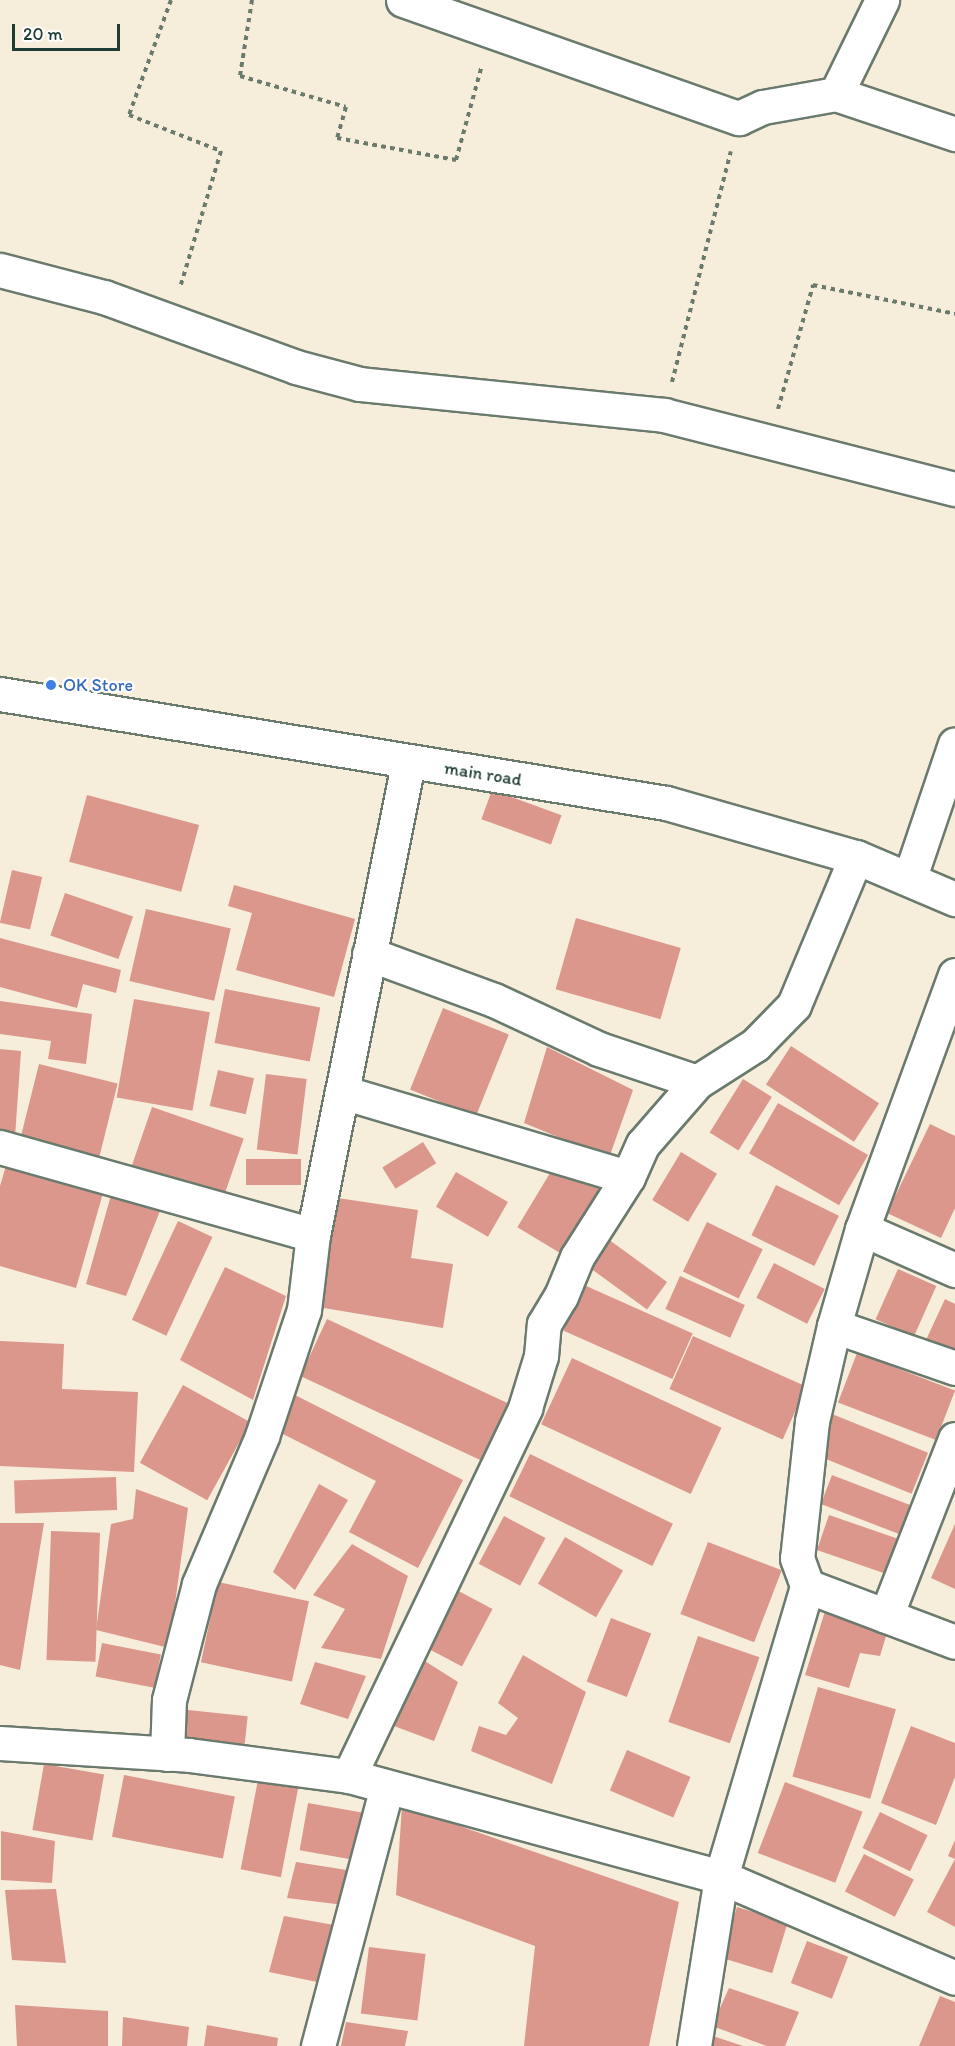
<!DOCTYPE html>
<style>
body{margin:0}
#map{position:relative;width:955px;height:2046px;overflow:hidden;background:#f6eddb;font-family:Itim,sans-serif}
div>[style]{position:absolute}
[style*='--x']{left:calc(var(--x)*1px);top:calc(var(--y)*1px);width:calc(var(--w)*1px);rotate:calc(var(--a)*1deg)}
.building>*{inset:0;background:#db978c;transform-origin:0 0}
.path>*{height:4px;margin-top:-2px;transform-origin:0;background:repeating-linear-gradient(90deg,#6a7b6e 0 4.5px,transparent 0 9px)}
.roads{filter:drop-shadow(2px 0 #6a7b6e) drop-shadow(-2px 0 #6a7b6e) drop-shadow(0 2px #6a7b6e) drop-shadow(0 -2px #6a7b6e)}
.street>*{height:33px;margin:-16.5px;padding:0 16.5px;transform-origin:16.5px;border-radius:16.5px;background:#fff}
.dots>*{width:16px;height:16px;translate:-50% -50%;box-sizing:border-box;border:3px solid #fff;border-radius:50%}
span{translate:-50% -50%;white-space:nowrap;text-align:center;line-height:1.15;-webkit-text-stroke:4.5px #fff;paint-order:stroke}
.shop-label{font-size:18px;color:#366cbe}
.left{translate:0 -50%;text-align:left}
.street-label{font-size:18px;color:#1f3d34}
.scale{position:absolute;left:12px;top:24px;width:108px;height:27px;box-sizing:border-box;border:3px solid #1f3d34;border-top:0;padding-left:8px;font-size:18px;line-height:21px;white-space:nowrap;color:#1f3d34;-webkit-text-stroke:4px #fff;paint-order:stroke}
</style>
<div id="map">
<div class="building">
<div style="left:492px;top:790px;width:74px;height:31px;rotate:20deg"></div>
<div style="left:87px;top:795px;width:116px;height:69px;rotate:15deg"></div>
<div style="left:12px;top:870px;width:31px;height:54px;rotate:13deg"></div>
<div style="clip-path:polygon(234px 885px,355px 919px,334px 997px,236px 970px,252px 913px,228px 906px)"></div>
<div style="left:65px;top:893px;width:72px;height:45px;rotate:19deg"></div>
<div style="left:146px;top:909px;width:87px;height:74px;rotate:13deg"></div>
<div style="left:576px;top:918px;width:109px;height:74px;rotate:16deg"></div>
<div style="clip-path:polygon(0 938px,121px 970px,116px 993px,83px 984px,77px 1008px,0 987px)"></div>
<div style="left:225px;top:989px;width:97px;height:55px;rotate:11deg"></div>
<div style="left:134px;top:999px;width:77px;height:100px;rotate:10deg"></div>
<div style="clip-path:polygon(0 1001px,92px 1014px,86px 1064px,48px 1059px,51px 1041px,0 1034px)"></div>
<div style="left:443px;top:1008px;width:71px;height:88px;rotate:22deg"></div>
<div style="left:791px;top:1046px;width:105px;height:46px;rotate:33deg"></div>
<div style="clip-path:polygon(547px 1047px,633px 1090px,609px 1158px,524px 1123px)"></div>
<div style="clip-path:polygon(0 1049px,21px 1051px,15px 1137px,0 1136px)"></div>
<div style="left:39px;top:1064px;width:81px;height:83px;rotate:14deg"></div>
<div style="left:218px;top:1070px;width:37px;height:37px;rotate:13deg"></div>
<div style="left:266px;top:1074px;width:41px;height:76px;rotate:7deg"></div>
<div style="left:743px;top:1079px;width:34px;height:63px;rotate:32deg"></div>
<div style="left:778px;top:1103px;width:104px;height:58px;rotate:30deg"></div>
<div style="left:152px;top:1107px;width:97px;height:66px;rotate:19deg"></div>
<div style="clip-path:polygon(930px 1124px,955px 1136px,955px 1208px,941px 1238px,887px 1213px)"></div>
<div style="left:423px;top:1142px;width:25px;height:48px;rotate:58deg"></div>
<div style="left:681px;top:1152px;width:42px;height:56px;rotate:31deg"></div>
<div style="clip-path:polygon(8px 1159px,105px 1186px,76px 1288px,0 1266px,0 1186px)"></div>
<div style="left:301px;top:1159px;width:26px;height:55px;rotate:90deg"></div>
<div style="left:556px;top:1163px;width:57px;height:75px;rotate:31deg"></div>
<div style="left:456px;top:1172px;width:60px;height:40px;rotate:30deg"></div>
<div style="left:776px;top:1185px;width:70px;height:56px;rotate:26deg"></div>
<div style="clip-path:polygon(113px 1188px,162px 1206px,126px 1296px,86px 1284px)"></div>
<div style="clip-path:polygon(331px 1197px,418px 1210px,411px 1258px,453px 1264px,443px 1328px,318px 1307px)"></div>
<div style="left:178px;top:1221px;width:38px;height:109px;rotate:25deg"></div>
<div style="left:707px;top:1222px;width:62px;height:55px;rotate:26deg"></div>
<div style="left:608px;top:1239px;width:73px;height:34px;rotate:36deg"></div>
<div style="left:774px;top:1263px;width:57px;height:39px;rotate:27deg"></div>
<div style="clip-path:polygon(225px 1267px,286px 1296px,253px 1400px,180px 1360px)"></div>
<div style="left:898px;top:1269px;width:42px;height:55px;rotate:24deg"></div>
<div style="left:680px;top:1276px;width:71px;height:36px;rotate:24deg"></div>
<div style="left:584px;top:1285px;width:119px;height:50px;rotate:24deg"></div>
<div style="clip-path:polygon(945px 1299px,955px 1304px,955px 1354px,926px 1340px)"></div>
<div style="left:327px;top:1319px;width:199px;height:63px;rotate:25deg"></div>
<div style="left:693px;top:1336px;width:124px;height:58px;rotate:24deg"></div>
<div style="clip-path:polygon(0 1341px,64px 1344px,62px 1389px,138px 1392px,134px 1472px,0 1466px)"></div>
<div style="left:857px;top:1353px;width:105px;height:53px;rotate:21deg"></div>
<div style="left:572px;top:1358px;width:165px;height:73px;rotate:25deg"></div>
<div style="left:183px;top:1385px;width:77px;height:89px;rotate:29deg"></div>
<div style="clip-path:polygon(291px 1393px,463px 1480px,418px 1568px,349px 1532px,376px 1481px,275px 1430px)"></div>
<div style="left:827px;top:1412px;width:109px;height:44px;rotate:22deg"></div>
<div style="left:530px;top:1454px;width:159px;height:47px;rotate:26deg"></div>
<div style="left:832px;top:1475px;width:85px;height:31px;rotate:21deg"></div>
<div style="left:116px;top:1477px;width:33px;height:102px;rotate:88deg"></div>
<div style="clip-path:polygon(319px 1484px,348px 1500px,295px 1590px,273px 1572px)"></div>
<div style="clip-path:polygon(136px 1489px,188px 1508px,169px 1648px,96px 1630px,111px 1524px,133px 1519px)"></div>
<div style="left:829px;top:1515px;width:72px;height:37px;rotate:19deg"></div>
<div style="left:504px;top:1516px;width:47px;height:54px;rotate:28deg"></div>
<div style="clip-path:polygon(0 1523px,44px 1523px,20px 1670px,0 1665px)"></div>
<div style="clip-path:polygon(955px 1524px,955px 1589px,931px 1578px)"></div>
<div style="left:51px;top:1531px;width:49px;height:129px;rotate:2deg"></div>
<div style="left:565px;top:1537px;width:67px;height:54px;rotate:30deg"></div>
<div style="left:708px;top:1542px;width:79px;height:77px;rotate:21deg"></div>
<div style="clip-path:polygon(352px 1544px,408px 1576px,381px 1659px,321px 1648px,345px 1609px,313px 1595px)"></div>
<div style="left:218px;top:1582px;width:93px;height:82px;rotate:12deg"></div>
<div style="left:451px;top:1587px;width:47px;height:65px;rotate:28deg"></div>
<div style="clip-path:polygon(827px 1605px,890px 1623px,880px 1656px,860px 1653px,849px 1688px,805px 1675px)"></div>
<div style="left:611px;top:1618px;width:43px;height:68px;rotate:21deg"></div>
<div style="left:698px;top:1636px;width:65px;height:91px;rotate:19deg"></div>
<div style="left:102px;top:1643px;width:60px;height:34px;rotate:11deg"></div>
<div style="clip-path:polygon(523px 1655px,586px 1692px,552px 1784px,471px 1751px,479px 1726px,506px 1735px,518px 1718px,498px 1703px)"></div>
<div style="clip-path:polygon(420px 1658px,458px 1682px,434px 1741px,394px 1726px)"></div>
<div style="clip-path:polygon(315px 1662px,366px 1676px,348px 1719px,300px 1704px)"></div>
<div style="left:818px;top:1687px;width:81px;height:93px;rotate:16deg"></div>
<div style="left:188px;top:1710px;width:60px;height:28px;rotate:6deg"></div>
<div style="clip-path:polygon(911px 1726px,955px 1743px,955px 1777px,936px 1825px,881px 1803px)"></div>
<div style="left:627px;top:1750px;width:69px;height:44px;rotate:23deg"></div>
<div style="left:44px;top:1764px;width:61px;height:67px;rotate:10deg"></div>
<div style="left:124px;top:1775px;width:113px;height:63px;rotate:11deg"></div>
<div style="left:258px;top:1780px;width:41px;height:91px;rotate:11deg"></div>
<div style="left:785px;top:1782px;width:83px;height:76px;rotate:21deg"></div>
<div style="left:308px;top:1803px;width:59px;height:48px;rotate:10deg"></div>
<div style="clip-path:polygon(402px 1806px,679px 1902px,649px 2046px,524px 2046px,535px 1946px,396px 1895px)"></div>
<div style="left:880px;top:1812px;width:53px;height:40px;rotate:26deg"></div>
<div style="clip-path:polygon(1px 1831px,55px 1841px,52px 1883px,1px 1880px)"></div>
<div style="clip-path:polygon(955px 1840px,955px 1927px,927px 1912px,955px 1859px,948px 1856px)"></div>
<div style="left:864px;top:1854px;width:56px;height:42px;rotate:27deg"></div>
<div style="clip-path:polygon(296px 1862px,353px 1871px,344px 1905px,287px 1898px)"></div>
<div style="clip-path:polygon(56px 1889px,66px 1963px,12px 1960px,5px 1890px)"></div>
<div style="left:737px;top:1907px;width:53px;height:53px;rotate:17deg"></div>
<div style="clip-path:polygon(284px 1916px,334px 1925px,317px 1982px,269px 1972px)"></div>
<div style="left:807px;top:1941px;width:44px;height:45px;rotate:21deg"></div>
<div style="left:369px;top:1947px;width:57px;height:67px;rotate:7deg"></div>
<div style="clip-path:polygon(729px 1988px,799px 2012px,785px 2046px,767px 2046px,712px 2026px)"></div>
<div style="clip-path:polygon(940px 1996px,955px 2002px,955px 2046px,919px 2046px)"></div>
<div style="clip-path:polygon(15px 2005px,108px 2011px,108px 2046px,17px 2046px)"></div>
<div style="clip-path:polygon(123px 2017px,189px 2027px,187px 2046px,122px 2046px)"></div>
<div style="clip-path:polygon(346px 2022px,408px 2031px,405px 2046px,341px 2046px)"></div>
<div style="clip-path:polygon(207px 2025px,278px 2038px,277px 2046px,204px 2046px)"></div>
<div style="clip-path:polygon(710px 2035px,743px 2046px,707px 2046px)"></div>
</div>
<div class="path">
<div style="--x:171;--y:0;--w:122;--a:110.1"></div>
<div style="--x:129;--y:115;--w:99;--a:21.4"></div>
<div style="--x:221;--y:151;--w:143;--a:106.7"></div>
<div style="--x:252;--y:0;--w:77;--a:99"></div>
<div style="--x:240;--y:76;--w:110;--a:16.3"></div>
<div style="--x:346;--y:107;--w:32;--a:106"></div>
<div style="--x:337;--y:138;--w:121;--a:10.5"></div>
<div style="--x:456;--y:160;--w:98;--a:-74.7"></div>
<div style="--x:672;--y:382;--w:238;--a:-75.7"></div>
<div style="--x:778;--y:409;--w:129;--a:-74.2"></div>
<div style="--x:813;--y:285;--w:145;--a:11.5"></div>
</div>
<div class="roads">
<div class="street">
<div style="--x:403;--y:0;--w:356;--a:19.4"></div>
<div style="--x:739;--y:118;--w:26;--a:-25"></div>
<div style="--x:763;--y:107;--w:74;--a:-10.1"></div>
<div style="--x:836;--y:94;--w:126;--a:18.6"></div>
<div style="--x:836;--y:94;--w:105;--a:-63.9"></div>
<div style="--x:0;--y:270;--w:107;--a:14.6"></div>
<div style="--x:104;--y:297;--w:204;--a:20"></div>
<div style="--x:296;--y:367;--w:66;--a:14.9"></div>
<div style="--x:360;--y:384;--w:306;--a:5.8"></div>
<div style="--x:664;--y:415;--w:300;--a:14.3"></div>
<div style="--x:0;--y:694;--w:675;--a:9.29"></div>
<div style="--x:666;--y:803;--w:198;--a:15.9"></div>
<div style="--x:856;--y:857;--w:108;--a:23"></div>
<div style="--x:910;--y:877;--w:140;--a:-71.3"></div>
<div style="--x:369;--y:954;--w:133;--a:20.2"></div>
<div style="--x:494;--y:1000;--w:116;--a:25"></div>
<div style="--x:599;--y:1049;--w:103;--a:18.6"></div>
<div style="--x:955;--y:975;--w:270;--a:110.1"></div>
<div style="--x:862;--y:1229;--w:101;--a:106.1"></div>
<div style="--x:834;--y:1326;--w:98;--a:103"></div>
<div style="--x:812;--y:1421;--w:138;--a:96.2"></div>
<div style="--x:797;--y:1558;--w:30;--a:70"></div>
<div style="--x:807;--y:1586;--w:158;--a:20.7"></div>
<div style="--x:342;--y:1092;--w:298;--a:16.6"></div>
<div style="--x:0;--y:1147;--w:325;--a:15.7"></div>
<div style="--x:313;--y:1235;--w:481;--a:-78.6"></div>
<div style="--x:862;--y:1229;--w:102;--a:23.8"></div>
<div style="--x:834;--y:1326;--w:128;--a:19.1"></div>
<div style="--x:886;--y:1616;--w:190;--a:-68.7"></div>
<div style="--x:0;--y:1743;--w:189;--a:3.6"></div>
<div style="--x:189;--y:1755;--w:161;--a:7.5"></div>
<div style="--x:349;--y:1776;--w:385;--a:15.2"></div>
<div style="--x:721;--y:1877;--w:303;--a:-73.5"></div>
<div style="--x:167;--y:1754;--w:54;--a:-87.9"></div>
<div style="--x:169;--y:1700;--w:120;--a:-75.5"></div>
<div style="--x:199;--y:1584;--w:161;--a:-66.9"></div>
<div style="--x:262;--y:1436;--w:133;--a:-71.6"></div>
<div style="--x:304;--y:1310;--w:76;--a:-83.2"></div>
<div style="--x:349;--y:1776;--w:408;--a:-64.4"></div>
<div style="--x:525;--y:1408;--w:54;--a:-72.9"></div>
<div style="--x:541;--y:1356;--w:32;--a:-85"></div>
<div style="--x:544;--y:1324;--w:33;--a:-59"></div>
<div style="--x:561;--y:1296;--w:42;--a:-67.7"></div>
<div style="--x:577;--y:1257;--w:95;--a:-57.5"></div>
<div style="--x:628;--y:1177;--w:36;--a:-66"></div>
<div style="--x:643;--y:1144;--w:82;--a:-48.9"></div>
<div style="--x:697;--y:1082;--w:69;--a:-32.5"></div>
<div style="--x:755;--y:1045;--w:56;--a:-45.7"></div>
<div style="--x:794;--y:1005;--w:160;--a:-67.3"></div>
<div style="--x:318;--y:2046;--w:268;--a:-75.1"></div>
<div style="--x:694;--y:2046;--w:171;--a:-80.9"></div>
<div style="--x:721;--y:1877;--w:255;--a:23.3"></div>
</div>
</div>
<div class="dots">
<div style="left:51px;top:685px;background:#3f7fe0"></div>
</div>
<div class="shop-label">
<span class="left" style="left:63px;top:685px">OK Store</span>
</div>
<div class="street-label">
<span style="left:483px;top:774px;rotate:9deg">main road</span>
</div>
<div class="scale">20 m</div>
</div>
